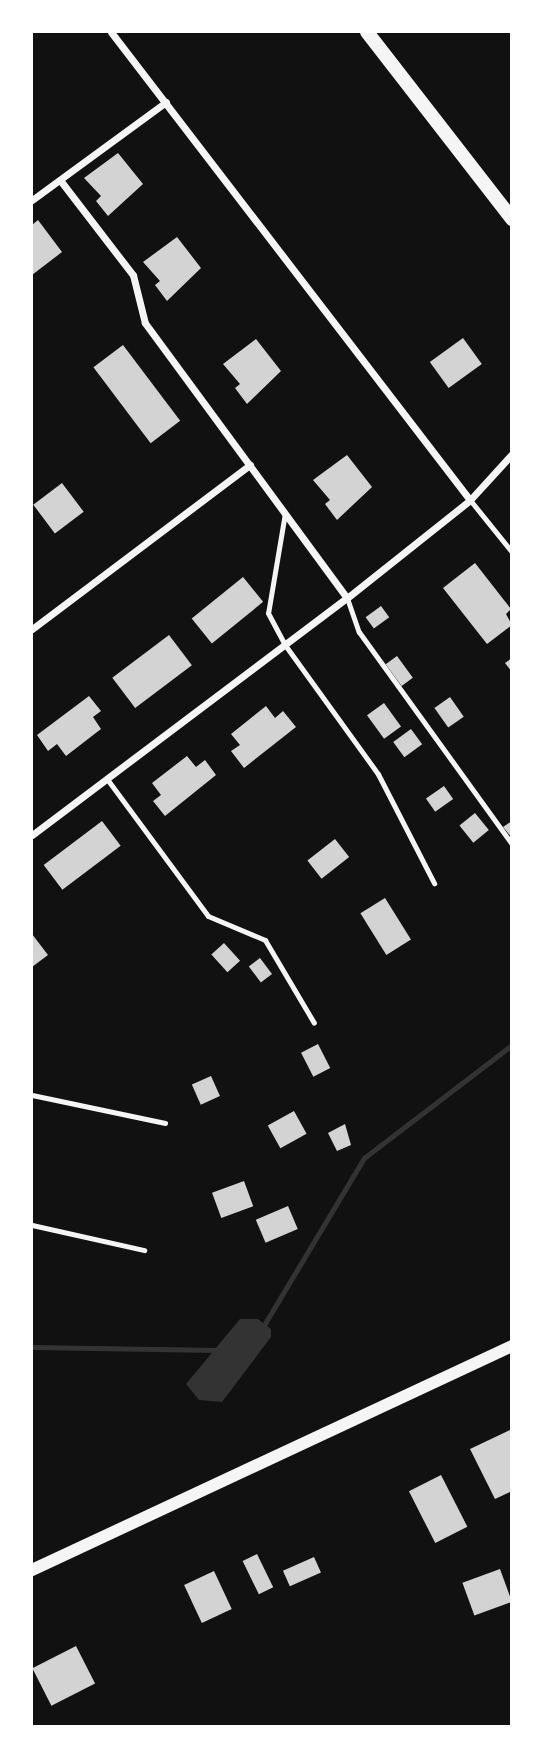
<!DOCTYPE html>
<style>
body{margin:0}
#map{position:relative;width:543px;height:1758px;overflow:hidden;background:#111;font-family:"Roboto Condensed",sans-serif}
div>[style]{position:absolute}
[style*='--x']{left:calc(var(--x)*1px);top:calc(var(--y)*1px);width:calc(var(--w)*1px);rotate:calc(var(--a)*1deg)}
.water>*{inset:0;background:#333}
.stream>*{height:5px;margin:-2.5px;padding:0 2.5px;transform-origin:2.5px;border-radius:2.5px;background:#333}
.building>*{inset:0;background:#d3d3d3;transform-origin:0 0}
.service>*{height:5px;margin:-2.5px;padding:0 2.5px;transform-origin:2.5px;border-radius:2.5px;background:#f5f5f5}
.minor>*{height:7px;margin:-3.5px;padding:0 3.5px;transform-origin:3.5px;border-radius:3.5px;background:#f5f5f5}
.tertiary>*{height:12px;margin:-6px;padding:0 6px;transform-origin:6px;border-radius:6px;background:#f5f5f5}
.secondary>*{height:14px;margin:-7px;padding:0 7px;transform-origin:7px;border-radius:7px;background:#f5f5f5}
span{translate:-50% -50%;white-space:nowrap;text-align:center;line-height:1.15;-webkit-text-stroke:5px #fff;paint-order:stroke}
.frame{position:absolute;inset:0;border:33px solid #fff;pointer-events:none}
</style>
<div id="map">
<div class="water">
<div style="clip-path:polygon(240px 1319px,258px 1319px,271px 1329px,271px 1337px,222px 1402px,199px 1400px,186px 1384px)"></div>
</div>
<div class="stream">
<div style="--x:261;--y:1330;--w:200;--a:-59.1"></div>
<div style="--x:364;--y:1158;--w:186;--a:-37.4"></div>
<div style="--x:32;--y:1347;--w:186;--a:0.9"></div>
</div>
<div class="building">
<div style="clip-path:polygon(118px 153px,143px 184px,108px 216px,96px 201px,101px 196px,84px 178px)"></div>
<div style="clip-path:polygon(38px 220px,62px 252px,32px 275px,32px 225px)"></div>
<div style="clip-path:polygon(177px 237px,201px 268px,167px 301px,155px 285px,160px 281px,143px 262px)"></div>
<div style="left:463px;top:338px;width:32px;height:41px;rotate:54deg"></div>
<div style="clip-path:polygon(256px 339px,281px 371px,247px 404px,235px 388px,240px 384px,223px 364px)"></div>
<div style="left:123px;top:345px;width:95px;height:37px;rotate:53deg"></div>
<div style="clip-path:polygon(347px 455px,372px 487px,337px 520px,325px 504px,330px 500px,313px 480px)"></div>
<div style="left:62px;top:483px;width:36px;height:36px;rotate:53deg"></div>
<div style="clip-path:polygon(475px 563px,511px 609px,506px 614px,512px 625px,487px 644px,443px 588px)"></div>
<div style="left:243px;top:577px;width:32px;height:66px;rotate:51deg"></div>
<div style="left:381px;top:606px;width:14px;height:19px;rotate:54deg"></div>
<div style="left:169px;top:635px;width:38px;height:71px;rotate:53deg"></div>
<div style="left:397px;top:656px;width:27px;height:14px;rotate:54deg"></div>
<div style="clip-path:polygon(512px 658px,512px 672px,505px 663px)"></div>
<div style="clip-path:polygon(89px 696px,101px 711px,93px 717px,101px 729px,66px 756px,57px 744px,48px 751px,37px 735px)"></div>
<div style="left:450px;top:697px;width:24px;height:19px;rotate:55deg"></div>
<div style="left:384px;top:703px;width:29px;height:21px;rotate:54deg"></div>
<div style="clip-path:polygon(266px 706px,275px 718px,283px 711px,296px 727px,244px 768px,231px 751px,240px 745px,231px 734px)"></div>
<div style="left:411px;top:729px;width:19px;height:22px;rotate:54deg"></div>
<div style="clip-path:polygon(187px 756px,196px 767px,205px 760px,216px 775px,165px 816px,153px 801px,161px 795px,152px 783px)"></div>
<div style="left:444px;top:786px;width:16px;height:22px;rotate:55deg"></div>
<div style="left:475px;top:813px;width:22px;height:20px;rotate:51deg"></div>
<div style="left:102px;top:821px;width:31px;height:73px;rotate:53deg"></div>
<div style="clip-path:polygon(512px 821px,512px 838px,503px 827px)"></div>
<div style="left:335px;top:839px;width:23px;height:35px;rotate:52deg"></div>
<div style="left:385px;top:898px;width:49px;height:29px;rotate:58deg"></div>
<div style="clip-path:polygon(32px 934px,48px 955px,32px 967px)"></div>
<div style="left:224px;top:943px;width:24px;height:17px;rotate:48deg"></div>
<div style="left:260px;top:958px;width:20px;height:14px;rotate:53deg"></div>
<div style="left:318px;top:1044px;width:27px;height:19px;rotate:63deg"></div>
<div style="left:211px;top:1076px;width:22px;height:21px;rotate:66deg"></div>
<div style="left:294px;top:1111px;width:26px;height:30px;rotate:61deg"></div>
<div style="clip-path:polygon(345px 1124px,351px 1145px,337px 1151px,328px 1133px)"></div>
<div style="left:244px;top:1181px;width:27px;height:34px;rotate:70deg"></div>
<div style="left:288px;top:1206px;width:25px;height:35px;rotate:67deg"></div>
<div style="clip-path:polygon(510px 1430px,512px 1491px,495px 1499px,470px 1449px)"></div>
<div style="left:441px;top:1475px;width:58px;height:36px;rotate:63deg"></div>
<div style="left:257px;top:1554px;width:37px;height:16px;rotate:64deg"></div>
<div style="left:314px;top:1557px;width:17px;height:34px;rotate:66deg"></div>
<div style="left:500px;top:1569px;width:35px;height:40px;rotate:70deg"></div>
<div style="left:214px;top:1571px;width:42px;height:33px;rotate:65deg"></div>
<div style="left:76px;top:1646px;width:42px;height:49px;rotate:63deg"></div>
</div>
<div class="service">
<div style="--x:470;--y:500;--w:67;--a:51.1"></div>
<div style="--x:285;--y:513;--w:101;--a:99.6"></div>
<div style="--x:268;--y:613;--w:36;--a:62"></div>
<div style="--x:285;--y:645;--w:159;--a:54.2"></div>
<div style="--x:378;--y:774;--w:123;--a:62.8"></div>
<div style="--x:347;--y:598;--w:36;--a:71"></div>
<div style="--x:359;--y:632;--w:261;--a:54.2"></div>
<div style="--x:107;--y:779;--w:170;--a:53.6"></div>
<div style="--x:208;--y:916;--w:62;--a:22.8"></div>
<div style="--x:265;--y:940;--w:96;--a:59.4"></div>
<div style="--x:32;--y:1095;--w:136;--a:11.9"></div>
<div style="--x:32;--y:1225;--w:115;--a:12.6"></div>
</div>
<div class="minor">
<div style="--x:111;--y:32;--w:590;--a:52.51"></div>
<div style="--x:60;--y:180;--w:120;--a:52.5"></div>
<div style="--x:133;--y:275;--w:49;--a:76"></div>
<div style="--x:145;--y:323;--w:341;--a:53.7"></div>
<div style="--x:32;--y:200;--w:166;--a:-36.2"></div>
<div style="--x:32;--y:629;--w:273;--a:-37"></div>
<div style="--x:32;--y:835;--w:394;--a:-37"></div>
<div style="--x:347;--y:598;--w:157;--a:-38.5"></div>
<div style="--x:470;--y:500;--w:62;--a:-47.6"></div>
</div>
<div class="tertiary">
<div style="--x:32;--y:1570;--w:530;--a:-25.02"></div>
</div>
<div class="secondary">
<div style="--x:367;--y:32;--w:237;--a:52.2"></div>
</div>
<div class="frame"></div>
</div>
